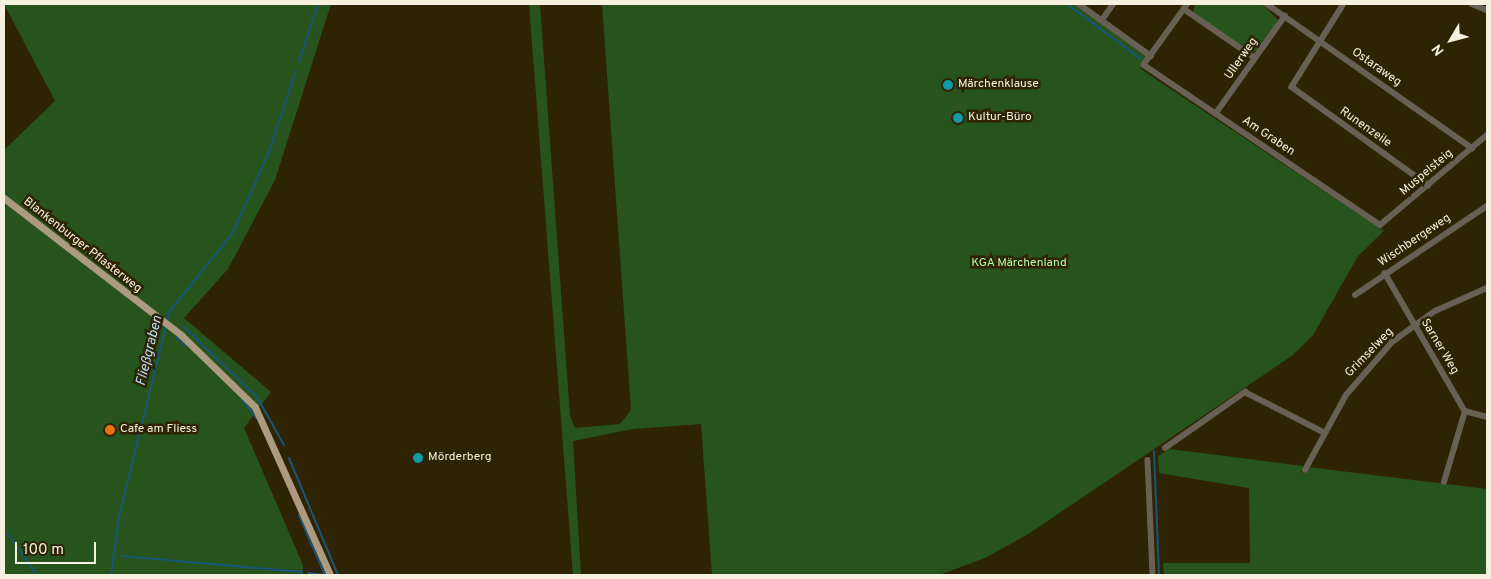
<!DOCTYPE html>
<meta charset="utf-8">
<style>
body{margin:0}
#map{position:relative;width:1491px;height:579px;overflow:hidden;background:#2e2404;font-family:Overpass,sans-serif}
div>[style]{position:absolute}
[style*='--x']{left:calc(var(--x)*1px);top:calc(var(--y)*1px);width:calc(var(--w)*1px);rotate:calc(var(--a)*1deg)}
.green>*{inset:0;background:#27541d}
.stream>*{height:2px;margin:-1px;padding:0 1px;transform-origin:1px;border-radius:1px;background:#185578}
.minor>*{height:5.5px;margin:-2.75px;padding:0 2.75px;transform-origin:2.75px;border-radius:2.75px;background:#686054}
.major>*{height:7px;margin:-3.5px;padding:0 3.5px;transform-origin:3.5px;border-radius:3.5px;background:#ac9a81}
.dots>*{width:14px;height:14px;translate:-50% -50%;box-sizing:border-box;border:2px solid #2e2404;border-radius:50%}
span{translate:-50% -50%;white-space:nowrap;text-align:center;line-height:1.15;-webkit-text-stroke:5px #2e2404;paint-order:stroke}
.street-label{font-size:12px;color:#f6f0df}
.poi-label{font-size:12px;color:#f6f0df}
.left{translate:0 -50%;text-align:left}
.park-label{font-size:12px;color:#b3fba4}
.water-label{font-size:14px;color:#b8ddf7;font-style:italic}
.frame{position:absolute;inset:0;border:5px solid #f6f0df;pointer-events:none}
.north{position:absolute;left:1426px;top:15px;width:50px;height:50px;-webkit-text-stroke:4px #2e2404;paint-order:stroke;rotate:233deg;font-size:14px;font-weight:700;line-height:20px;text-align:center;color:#f6f0df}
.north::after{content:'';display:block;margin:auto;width:18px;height:22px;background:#f6f0df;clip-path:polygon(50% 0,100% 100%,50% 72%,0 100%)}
.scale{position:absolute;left:15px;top:542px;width:81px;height:22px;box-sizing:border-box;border:2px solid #f6f0df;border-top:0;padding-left:6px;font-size:15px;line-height:18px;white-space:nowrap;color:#f6f0df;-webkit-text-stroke:4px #2e2404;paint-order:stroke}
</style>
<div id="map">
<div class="green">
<div style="clip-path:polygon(4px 4px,331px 4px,275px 180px,228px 269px,184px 318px,271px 392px,244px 428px,303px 565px,303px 575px,4px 575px,4px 150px,55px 101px)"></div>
<div style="clip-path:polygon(529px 4px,540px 4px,570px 416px,575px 428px,620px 424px,631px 410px,602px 4px,1075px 4px,1148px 56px,1140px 68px,1151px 76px,1384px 231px,1358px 256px,1313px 335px,1293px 355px,1030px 533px,985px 558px,939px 575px,712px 575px,701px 424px,633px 429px,573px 441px,581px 575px,573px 575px)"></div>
<div style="clip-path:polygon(1195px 4px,1262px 4px,1279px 21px,1258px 51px,1249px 52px,1193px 13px)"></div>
<div style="clip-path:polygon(1170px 449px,1303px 466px,1301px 472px,1306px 473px,1308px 467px,1487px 489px,1487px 575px,1164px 575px,1163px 563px,1250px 563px,1249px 488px,1159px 473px,1158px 456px)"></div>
</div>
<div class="stream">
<div style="--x:1067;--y:4;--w:92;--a:36.6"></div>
<div style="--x:299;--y:62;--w:61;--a:-71.9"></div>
<div style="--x:167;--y:322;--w:11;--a:-75"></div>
<div style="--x:170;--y:311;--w:99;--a:-51.2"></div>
<div style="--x:232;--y:234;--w:90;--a:-65.7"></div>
<div style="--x:269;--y:152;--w:85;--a:-71.6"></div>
<div style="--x:184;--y:327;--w:101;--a:43.8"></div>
<div style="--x:257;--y:397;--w:55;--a:60.6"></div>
<div style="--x:176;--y:337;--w:13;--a:39"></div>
<div style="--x:242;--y:399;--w:25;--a:53"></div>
<div style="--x:1154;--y:451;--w:124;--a:87.7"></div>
<div style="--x:289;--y:458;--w:127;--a:67.3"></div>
<div style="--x:299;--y:515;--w:65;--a:66.6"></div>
<div style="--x:325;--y:575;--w:17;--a:-173"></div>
<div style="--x:4;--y:528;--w:1;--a:45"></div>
<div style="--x:8;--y:534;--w:50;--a:54.7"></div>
<div style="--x:122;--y:556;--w:181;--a:5.1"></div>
<div style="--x:111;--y:575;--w:59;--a:-82.1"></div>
<div style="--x:119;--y:517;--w:197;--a:-76.2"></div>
</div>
<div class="minor">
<div style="--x:1079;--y:4;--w:89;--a:35.8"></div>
<div style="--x:1188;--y:4;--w:75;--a:125.8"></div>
<div style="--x:1144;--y:65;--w:285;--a:34.1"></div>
<div style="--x:1380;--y:225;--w:140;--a:-40.1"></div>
<div style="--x:1267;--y:4;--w:251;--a:35.1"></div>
<div style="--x:1344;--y:4;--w:98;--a:122.1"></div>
<div style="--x:1292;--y:87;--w:168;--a:35.8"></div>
<div style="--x:1472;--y:4;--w:16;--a:22"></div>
<div style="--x:1184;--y:9;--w:86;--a:34.6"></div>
<div style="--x:1102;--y:20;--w:19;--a:-55"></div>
<div style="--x:1216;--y:113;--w:119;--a:-54.6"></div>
<div style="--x:1385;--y:273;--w:160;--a:59.9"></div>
<div style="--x:1465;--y:411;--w:23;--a:15"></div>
<div style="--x:1355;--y:295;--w:159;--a:-34"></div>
<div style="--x:1165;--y:448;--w:98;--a:-35"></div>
<div style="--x:1245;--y:392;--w:88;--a:27.1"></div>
<div style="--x:1148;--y:460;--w:115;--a:87.5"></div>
<div style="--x:1305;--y:470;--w:85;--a:-61.3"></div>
<div style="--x:1346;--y:395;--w:70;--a:-49"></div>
<div style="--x:1392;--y:342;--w:53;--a:-35.8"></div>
<div style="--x:1435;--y:311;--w:57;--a:-23.9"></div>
<div style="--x:1444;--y:482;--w:74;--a:-73.5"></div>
</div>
<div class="major">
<div style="--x:4;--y:198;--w:224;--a:37.7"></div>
<div style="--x:181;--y:335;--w:103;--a:44.2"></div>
<div style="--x:255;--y:407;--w:184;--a:65.9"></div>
</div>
<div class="dots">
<div style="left:948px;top:85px;background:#0f9aa8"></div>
<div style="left:958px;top:118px;background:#0f9aa8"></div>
<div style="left:110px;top:430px;background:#e8710a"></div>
<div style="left:418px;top:458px;background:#0f9aa8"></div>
</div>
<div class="street-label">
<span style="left:1242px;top:59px;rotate:-55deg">Ullerweg</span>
<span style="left:1376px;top:68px;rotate:35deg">Ostaraweg</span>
<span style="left:1365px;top:128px;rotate:35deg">Runenzeile</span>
<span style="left:1268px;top:137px;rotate:34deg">Am Graben</span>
<span style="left:1427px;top:173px;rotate:-40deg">Muspelsteig</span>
<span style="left:1415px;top:241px;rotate:-34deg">Wischbergeweg</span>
<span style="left:82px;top:246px;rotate:38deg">Blankenburger Pflasterweg</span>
<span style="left:1439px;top:347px;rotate:59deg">Sarner Weg</span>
<span style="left:1370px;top:353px;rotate:-46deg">Grimselweg</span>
</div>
<div class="poi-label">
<span class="left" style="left:958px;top:85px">Märchenklause</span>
<span class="left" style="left:968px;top:118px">Kultur-Büro</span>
<span class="left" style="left:120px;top:430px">Cafe am Fliess</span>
<span class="left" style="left:428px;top:458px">Mörderberg</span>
</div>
<div class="park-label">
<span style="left:1019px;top:264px">KGA Märchenland</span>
</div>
<div class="water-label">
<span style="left:150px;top:351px;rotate:-76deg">Fließgraben</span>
</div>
<div class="frame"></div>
<div class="north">N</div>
<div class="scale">100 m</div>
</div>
